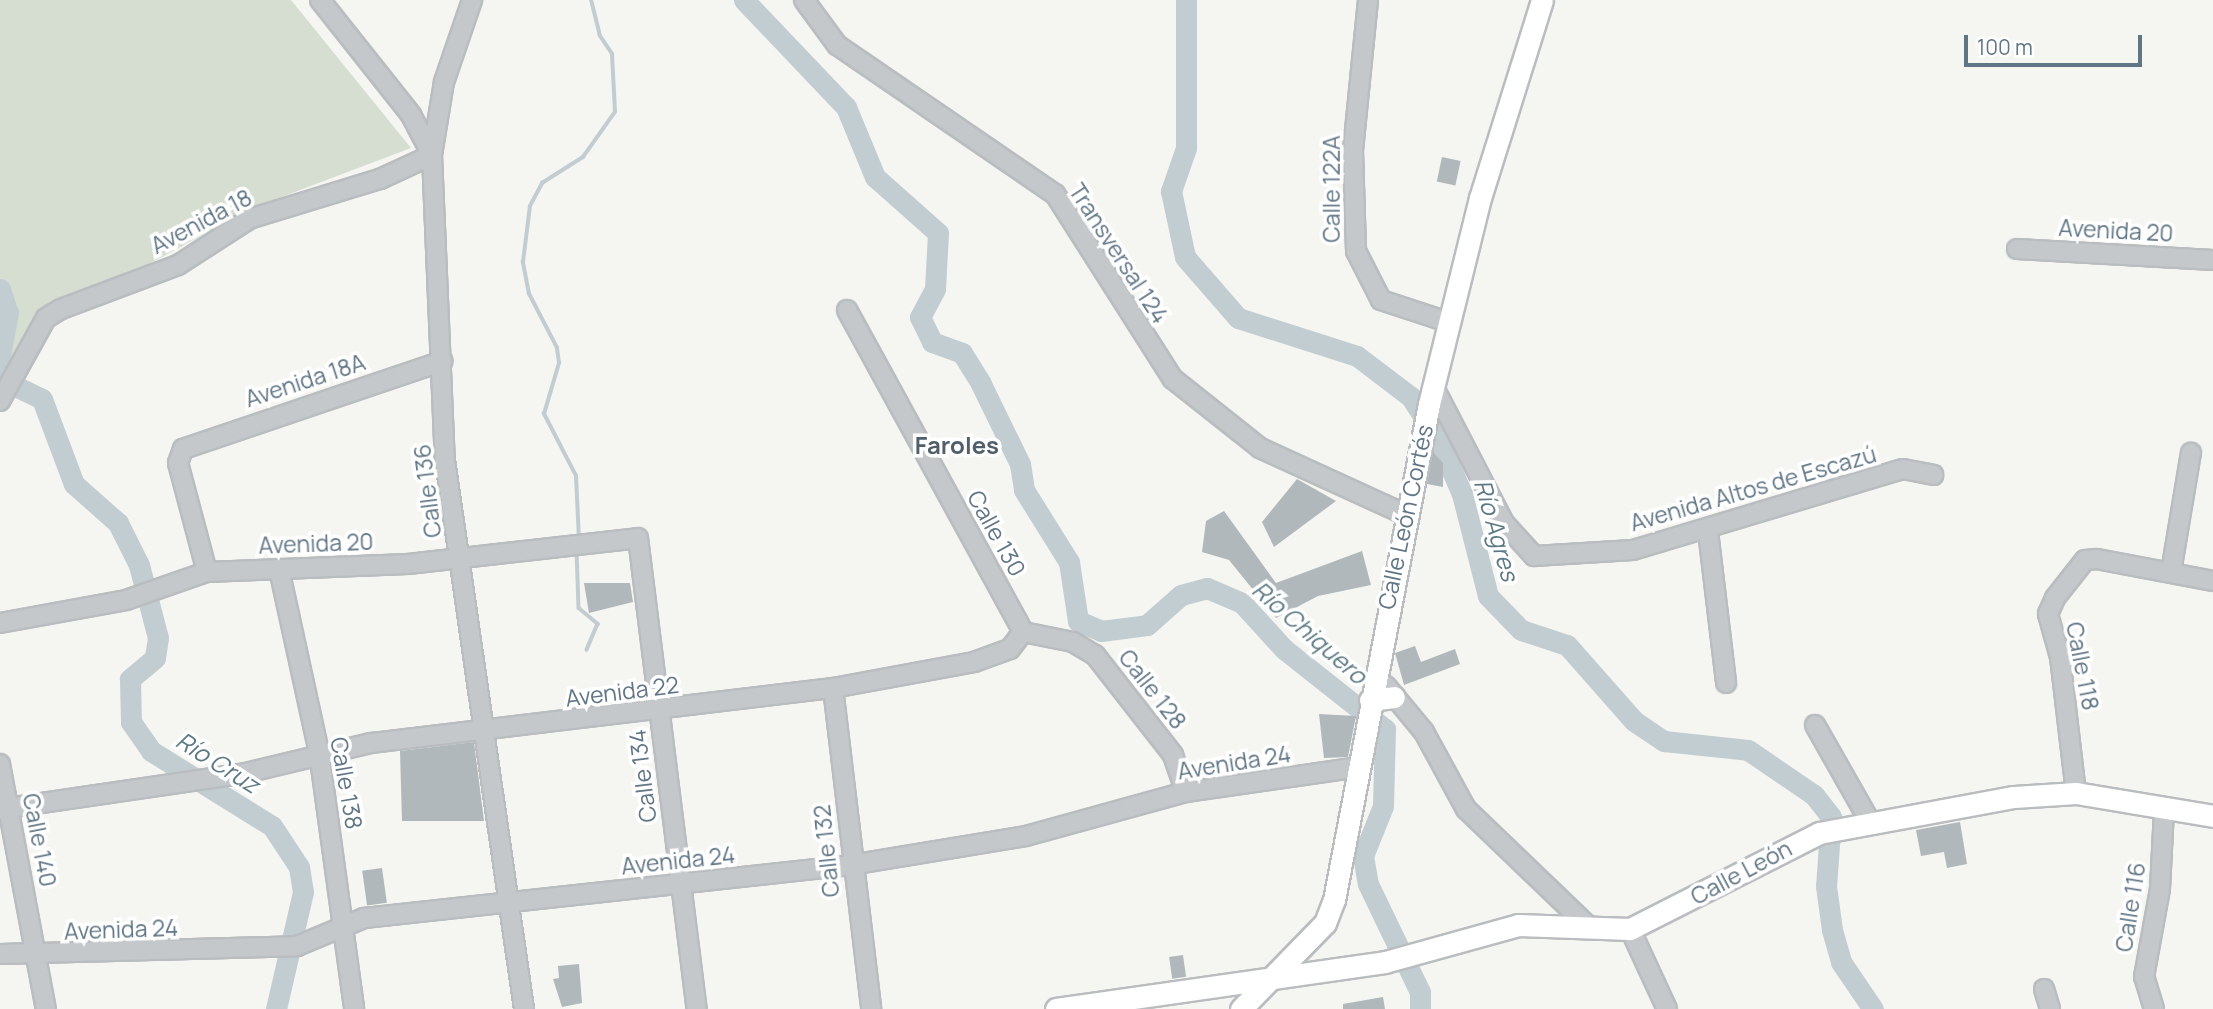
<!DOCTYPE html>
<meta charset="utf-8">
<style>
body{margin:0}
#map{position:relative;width:2213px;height:1009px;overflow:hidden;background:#f5f5f1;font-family:Manrope,sans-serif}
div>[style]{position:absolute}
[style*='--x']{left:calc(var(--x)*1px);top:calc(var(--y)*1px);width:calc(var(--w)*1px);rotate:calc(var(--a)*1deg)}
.green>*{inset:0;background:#d6ded1}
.stream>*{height:3.5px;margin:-1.75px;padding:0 1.75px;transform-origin:1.75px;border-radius:1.75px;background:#c2cdd2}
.river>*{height:21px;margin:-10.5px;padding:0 10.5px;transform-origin:10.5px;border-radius:10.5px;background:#c2cdd2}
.building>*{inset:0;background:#b0b8bc;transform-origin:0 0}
.roads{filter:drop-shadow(2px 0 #b9bdc0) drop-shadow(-2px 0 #b9bdc0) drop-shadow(0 2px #b9bdc0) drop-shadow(0 -2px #b9bdc0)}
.minor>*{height:18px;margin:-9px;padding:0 9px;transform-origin:9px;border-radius:9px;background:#c4c8cb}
.major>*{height:21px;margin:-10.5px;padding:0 10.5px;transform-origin:10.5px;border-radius:10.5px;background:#fff}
span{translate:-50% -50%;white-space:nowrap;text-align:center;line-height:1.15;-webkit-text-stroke:7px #fff;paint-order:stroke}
.street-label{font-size:23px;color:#617685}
.neighbourhood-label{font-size:24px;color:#505f69;font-weight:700}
.water-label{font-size:24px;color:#5c7983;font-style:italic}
.scale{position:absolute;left:1964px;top:35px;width:178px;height:32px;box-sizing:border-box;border:4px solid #617685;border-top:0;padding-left:9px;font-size:21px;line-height:24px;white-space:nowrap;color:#617685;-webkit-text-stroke:5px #fff;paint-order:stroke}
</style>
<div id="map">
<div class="green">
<div style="clip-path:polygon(0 0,291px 0,411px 148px,253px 208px,147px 265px,43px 308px,0 381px)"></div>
</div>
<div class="stream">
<div style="--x:579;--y:540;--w:64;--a:-92.7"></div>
<div style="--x:576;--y:476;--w:70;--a:-117.3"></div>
<div style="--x:544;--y:414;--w:53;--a:-73.6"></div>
<div style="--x:559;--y:363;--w:15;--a:-98"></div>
<div style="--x:557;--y:348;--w:61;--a:-117.4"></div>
<div style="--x:529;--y:294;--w:33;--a:-101"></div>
<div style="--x:523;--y:262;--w:56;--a:-82.9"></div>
<div style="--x:530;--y:206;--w:26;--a:-62"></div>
<div style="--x:542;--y:183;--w:49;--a:-32.4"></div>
<div style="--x:583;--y:157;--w:55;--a:-54.6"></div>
<div style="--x:615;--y:112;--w:58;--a:-93"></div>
<div style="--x:612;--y:54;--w:22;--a:-124"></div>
<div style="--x:600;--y:36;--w:37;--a:-104"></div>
<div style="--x:577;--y:551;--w:57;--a:88"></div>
<div style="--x:579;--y:608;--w:25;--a:40"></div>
<div style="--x:598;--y:624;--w:28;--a:113"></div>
</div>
<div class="river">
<div style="--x:744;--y:0;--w:148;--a:46.4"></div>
<div style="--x:846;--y:107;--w:76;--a:67.5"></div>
<div style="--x:875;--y:177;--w:84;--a:41.6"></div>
<div style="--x:938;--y:233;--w:56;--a:93.1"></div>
<div style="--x:935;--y:289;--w:32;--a:118"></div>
<div style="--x:920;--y:317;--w:28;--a:64"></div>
<div style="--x:932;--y:342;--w:32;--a:20"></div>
<div style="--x:962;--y:353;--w:36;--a:58"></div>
<div style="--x:981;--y:384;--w:89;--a:64"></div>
<div style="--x:1020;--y:464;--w:26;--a:81"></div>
<div style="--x:1024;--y:490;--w:85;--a:58"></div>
<div style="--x:1069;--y:562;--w:60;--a:81.3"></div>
<div style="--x:1078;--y:621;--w:25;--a:23"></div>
<div style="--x:1101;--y:631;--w:46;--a:-7.4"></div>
<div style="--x:1147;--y:625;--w:45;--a:-41.4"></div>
<div style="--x:1181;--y:595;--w:27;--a:-15"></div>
<div style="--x:1207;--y:588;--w:38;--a:23"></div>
<div style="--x:1242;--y:603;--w:62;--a:47.6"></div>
<div style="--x:1284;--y:649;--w:129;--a:38.4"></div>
<div style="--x:1385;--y:729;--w:77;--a:91.5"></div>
<div style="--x:1383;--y:806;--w:54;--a:111.8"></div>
<div style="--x:1363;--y:856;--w:28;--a:80"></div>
<div style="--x:1368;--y:884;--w:120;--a:64.3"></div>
<div style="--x:1420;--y:992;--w:17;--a:90"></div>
<div style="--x:1186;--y:0;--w:148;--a:90"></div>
<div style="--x:1186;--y:148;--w:46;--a:109.2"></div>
<div style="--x:1171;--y:191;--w:67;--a:78"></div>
<div style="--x:1185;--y:257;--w:81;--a:49"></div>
<div style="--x:1238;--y:318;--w:125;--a:17.7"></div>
<div style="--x:1357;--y:356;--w:68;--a:37.2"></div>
<div style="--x:1411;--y:397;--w:52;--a:57.5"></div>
<div style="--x:1439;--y:441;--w:58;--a:66.5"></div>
<div style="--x:1462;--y:494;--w:105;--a:75.7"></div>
<div style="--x:1488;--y:596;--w:47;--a:45.9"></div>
<div style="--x:1521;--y:630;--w:48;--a:18.1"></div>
<div style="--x:1567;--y:645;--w:101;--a:48.6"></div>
<div style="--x:1634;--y:721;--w:36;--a:34"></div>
<div style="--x:1664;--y:741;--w:84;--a:6.1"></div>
<div style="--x:1748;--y:750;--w:80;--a:34.3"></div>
<div style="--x:1814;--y:795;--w:28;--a:52"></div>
<div style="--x:1831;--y:817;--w:69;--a:94.1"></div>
<div style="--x:1826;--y:886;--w:44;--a:82.2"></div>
<div style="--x:1832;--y:930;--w:33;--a:74"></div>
<div style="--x:1841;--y:962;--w:57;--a:55.8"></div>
<div style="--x:0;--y:289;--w:25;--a:72"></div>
<div style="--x:8;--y:313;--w:43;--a:100.8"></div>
<div style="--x:0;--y:362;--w:20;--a:75"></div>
<div style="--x:5;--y:381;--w:41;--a:25.9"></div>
<div style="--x:42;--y:399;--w:91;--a:69.4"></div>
<div style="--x:74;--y:484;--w:59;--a:41.6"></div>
<div style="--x:118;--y:523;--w:47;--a:63.4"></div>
<div style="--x:139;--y:565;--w:75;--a:75.4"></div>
<div style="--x:158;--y:638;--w:20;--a:99"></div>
<div style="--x:155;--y:658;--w:33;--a:140"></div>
<div style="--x:130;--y:679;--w:43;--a:88.7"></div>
<div style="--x:131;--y:722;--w:35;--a:55"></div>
<div style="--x:151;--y:751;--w:142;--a:31.8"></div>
<div style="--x:272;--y:826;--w:49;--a:56.6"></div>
<div style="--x:299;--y:867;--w:25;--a:81"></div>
<div style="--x:303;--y:892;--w:120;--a:103"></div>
</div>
<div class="building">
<div style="left:1442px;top:157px;width:19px;height:25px;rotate:12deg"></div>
<div style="clip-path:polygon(1433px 452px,1443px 463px,1443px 487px,1427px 484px)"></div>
<div style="clip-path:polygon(1297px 479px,1336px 501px,1274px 547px,1262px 522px)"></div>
<div style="clip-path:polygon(1224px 511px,1276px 583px,1362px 551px,1371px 585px,1318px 596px,1276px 618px,1229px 560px,1202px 552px,1206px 521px)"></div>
<div style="clip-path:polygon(584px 583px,630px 583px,633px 602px,589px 613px)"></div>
<div style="clip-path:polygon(1415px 646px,1421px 662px,1455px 649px,1460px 664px,1404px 685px,1395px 653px)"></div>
<div style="clip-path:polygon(1319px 714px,1356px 716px,1348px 757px,1324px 758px)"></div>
<div style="clip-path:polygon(474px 742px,484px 821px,402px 821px,400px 751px)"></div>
<div style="clip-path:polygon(1960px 822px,1967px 864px,1947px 868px,1944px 852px,1921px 856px,1916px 830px)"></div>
<div style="left:382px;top:868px;width:35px;height:20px;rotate:82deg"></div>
<div style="left:1183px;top:955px;width:22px;height:14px;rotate:82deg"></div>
<div style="clip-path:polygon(579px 964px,582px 1003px,562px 1007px,553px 979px,559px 978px,558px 966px)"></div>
<div style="clip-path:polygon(1383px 997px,1385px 1009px,1343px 1009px,1343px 1004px)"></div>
</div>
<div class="roads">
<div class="minor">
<div style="--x:320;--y:0;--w:147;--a:51.6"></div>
<div style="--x:411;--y:115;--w:45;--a:62.3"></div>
<div style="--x:432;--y:155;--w:305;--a:87.6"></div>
<div style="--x:445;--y:460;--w:555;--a:81.81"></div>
<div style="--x:804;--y:0;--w:56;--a:53.7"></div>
<div style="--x:837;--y:45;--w:264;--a:34.4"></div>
<div style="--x:1055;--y:194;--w:219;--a:57.5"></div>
<div style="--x:1173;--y:379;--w:111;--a:38.4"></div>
<div style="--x:1260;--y:448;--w:158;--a:24.6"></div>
<div style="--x:1368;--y:0;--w:151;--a:95.7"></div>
<div style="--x:1353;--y:150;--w:101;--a:88.3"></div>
<div style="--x:1356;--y:251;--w:55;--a:63"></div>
<div style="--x:1381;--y:300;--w:71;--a:18.2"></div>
<div style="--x:432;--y:155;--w:74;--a:-80.7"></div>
<div style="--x:444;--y:82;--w:87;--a:-71.1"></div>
<div style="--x:2017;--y:249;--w:196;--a:3.2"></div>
<div style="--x:847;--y:310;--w:367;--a:61.3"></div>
<div style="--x:1433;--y:386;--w:154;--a:62.6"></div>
<div style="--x:1504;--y:523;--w:45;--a:47.7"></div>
<div style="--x:1534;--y:556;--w:99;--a:-3.5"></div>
<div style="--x:1633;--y:550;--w:282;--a:-16.7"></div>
<div style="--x:1903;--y:469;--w:31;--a:11"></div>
<div style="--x:0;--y:401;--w:95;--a:-61"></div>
<div style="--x:46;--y:318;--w:17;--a:-31"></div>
<div style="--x:61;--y:309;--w:125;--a:-20.6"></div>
<div style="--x:178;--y:265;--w:85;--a:-32.9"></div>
<div style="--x:249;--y:219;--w:137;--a:-17"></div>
<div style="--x:380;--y:179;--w:57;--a:-24.8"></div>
<div style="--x:1708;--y:531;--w:153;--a:83.2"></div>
<div style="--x:279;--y:569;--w:187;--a:77.7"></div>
<div style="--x:319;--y:752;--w:259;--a:82.2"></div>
<div style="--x:207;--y:572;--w:113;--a:-104.9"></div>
<div style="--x:178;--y:463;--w:15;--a:-70"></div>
<div style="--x:183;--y:449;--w:274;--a:-18.7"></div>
<div style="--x:2171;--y:572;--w:121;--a:-80.5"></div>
<div style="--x:0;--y:623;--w:128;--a:-10.3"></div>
<div style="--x:126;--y:600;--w:86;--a:-19.1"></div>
<div style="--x:207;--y:572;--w:201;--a:-2.3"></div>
<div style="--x:408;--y:564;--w:231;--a:-6.4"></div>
<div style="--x:638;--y:538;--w:475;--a:82.9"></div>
<div style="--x:1023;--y:632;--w:51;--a:11.3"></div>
<div style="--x:1073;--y:642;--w:26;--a:31"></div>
<div style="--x:1095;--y:655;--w:127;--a:52"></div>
<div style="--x:1173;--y:755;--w:39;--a:71"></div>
<div style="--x:1386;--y:686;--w:60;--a:50.4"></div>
<div style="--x:1424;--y:732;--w:88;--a:61.4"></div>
<div style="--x:1466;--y:809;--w:169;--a:43.8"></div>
<div style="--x:833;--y:688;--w:323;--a:83.2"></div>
<div style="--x:1815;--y:725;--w:112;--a:60.4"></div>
<div style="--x:0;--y:764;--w:249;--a:79.4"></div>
<div style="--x:2076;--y:793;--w:137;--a:-96.7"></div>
<div style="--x:2060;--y:657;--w:45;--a:-105.6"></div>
<div style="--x:2048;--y:614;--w:17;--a:-66"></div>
<div style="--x:2055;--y:598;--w:48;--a:-51.7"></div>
<div style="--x:2085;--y:560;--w:12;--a:-5"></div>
<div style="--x:2097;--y:559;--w:118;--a:10.7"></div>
<div style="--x:0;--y:809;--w:249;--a:-8.3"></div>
<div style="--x:246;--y:773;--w:129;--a:-13.5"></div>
<div style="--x:371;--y:743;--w:465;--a:-6.8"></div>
<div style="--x:833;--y:688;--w:143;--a:-10.4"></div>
<div style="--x:974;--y:662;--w:38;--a:-20"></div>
<div style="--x:1010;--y:649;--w:21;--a:-53"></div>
<div style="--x:1630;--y:929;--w:88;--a:65.2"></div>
<div style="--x:0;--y:954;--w:297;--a:-1.5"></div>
<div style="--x:297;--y:946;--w:73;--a:-22.7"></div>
<div style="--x:364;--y:918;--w:490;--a:-6.2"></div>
<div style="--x:851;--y:865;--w:177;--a:-9.4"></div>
<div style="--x:1026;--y:836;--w:166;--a:-15.4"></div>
<div style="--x:1186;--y:792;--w:175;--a:-8.2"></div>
<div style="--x:2044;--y:989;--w:21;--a:73"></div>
<div style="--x:2154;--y:1009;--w:34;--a:-107"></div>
<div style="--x:2144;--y:977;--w:89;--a:-79.7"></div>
<div style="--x:2160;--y:889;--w:78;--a:-87.1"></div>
</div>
<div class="major">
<div style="--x:1370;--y:700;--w:24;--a:-7"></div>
<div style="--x:1056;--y:1009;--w:332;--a:-8.1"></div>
<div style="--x:1385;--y:962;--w:138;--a:-15.5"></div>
<div style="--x:1518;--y:925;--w:112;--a:2"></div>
<div style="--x:1630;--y:929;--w:212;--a:-26.9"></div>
<div style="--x:1819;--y:833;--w:198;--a:-10.5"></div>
<div style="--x:2014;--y:797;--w:62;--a:-3.7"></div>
<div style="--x:2076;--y:793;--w:139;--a:9.5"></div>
<div style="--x:1241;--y:1009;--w:120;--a:-45.7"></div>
<div style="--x:1325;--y:923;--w:25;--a:-69"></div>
<div style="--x:1334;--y:900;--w:505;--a:-79.16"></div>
<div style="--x:1429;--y:404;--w:212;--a:-76.1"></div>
<div style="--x:1480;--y:198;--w:207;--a:-72.6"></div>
</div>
</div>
<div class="street-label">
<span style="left:1331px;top:189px;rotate:-90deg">Calle 122A</span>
<span style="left:201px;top:221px;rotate:-28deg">Avenida 18</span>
<span style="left:2116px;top:230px;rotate:3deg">Avenida 20</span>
<span style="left:1119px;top:253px;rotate:57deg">Transversal 124</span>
<span style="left:305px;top:380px;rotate:-18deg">Avenida 18A</span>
<span style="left:1753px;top:488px;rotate:-16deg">Avenida Altos de Escazú</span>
<span style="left:427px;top:491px;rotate:-97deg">Calle 136</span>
<span style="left:1405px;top:517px;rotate:-78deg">Calle León Cortés</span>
<span style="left:997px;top:533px;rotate:61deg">Calle 130</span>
<span style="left:316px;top:543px;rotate:-2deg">Avenida 20</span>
<span style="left:2083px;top:666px;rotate:79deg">Calle 118</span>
<span style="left:1153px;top:689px;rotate:52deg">Calle 128</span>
<span style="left:622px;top:691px;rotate:-7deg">Avenida 22</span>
<span style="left:1234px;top:762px;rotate:-9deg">Avenida 24</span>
<span style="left:642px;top:776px;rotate:-97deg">Calle 134</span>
<span style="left:347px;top:783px;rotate:80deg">Calle 138</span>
<span style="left:40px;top:840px;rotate:79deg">Calle 140</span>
<span style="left:826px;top:851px;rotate:-96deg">Calle 132</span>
<span style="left:678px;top:860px;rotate:-6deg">Avenida 24</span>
<span style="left:1741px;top:872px;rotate:-28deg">Calle León</span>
<span style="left:2130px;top:907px;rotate:-81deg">Calle 116</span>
<span style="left:121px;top:929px;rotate:-2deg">Avenida 24</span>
</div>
<div class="neighbourhood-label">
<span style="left:957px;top:445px">Faroles</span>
</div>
<div class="water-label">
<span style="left:1497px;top:530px;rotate:74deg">Río Agres</span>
<span style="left:1310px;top:632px;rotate:41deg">Río Chiquero</span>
<span style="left:218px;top:762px;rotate:32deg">Río Cruz</span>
</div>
<div class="scale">100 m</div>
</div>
